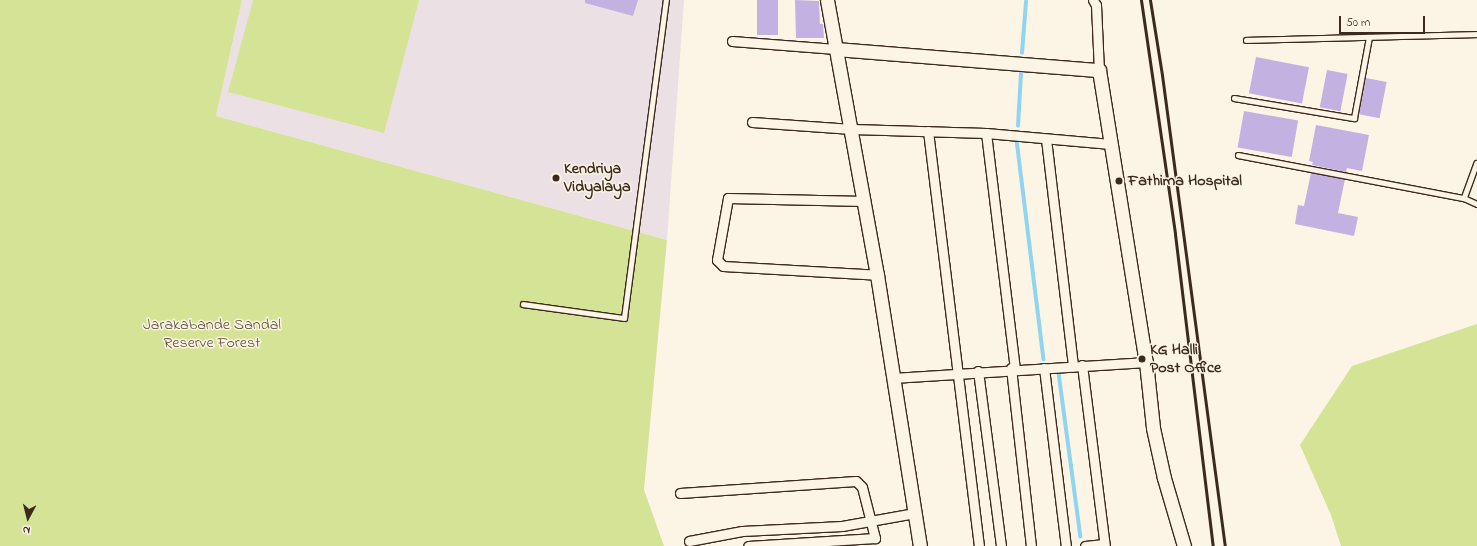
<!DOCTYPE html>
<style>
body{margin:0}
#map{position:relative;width:1477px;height:546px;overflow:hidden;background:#fcf5e5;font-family:"Indie Flower",sans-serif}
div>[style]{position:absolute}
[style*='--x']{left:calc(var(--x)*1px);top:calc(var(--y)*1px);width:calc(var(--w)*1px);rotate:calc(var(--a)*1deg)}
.built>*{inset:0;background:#ebe1e4}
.green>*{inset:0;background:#d5e397}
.stream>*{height:3.5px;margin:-1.75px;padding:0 1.75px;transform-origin:1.75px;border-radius:1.75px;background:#8fd4f1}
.building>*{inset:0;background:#c3b1e1;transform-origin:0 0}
.roads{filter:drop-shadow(1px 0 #3b2a1e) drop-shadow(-1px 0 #3b2a1e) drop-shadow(0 1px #3b2a1e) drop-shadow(0 -1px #3b2a1e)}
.lane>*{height:4.5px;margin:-2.25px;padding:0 2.25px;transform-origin:2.25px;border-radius:2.25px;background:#fcf5e5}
.street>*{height:9px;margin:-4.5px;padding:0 4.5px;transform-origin:4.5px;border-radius:4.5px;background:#fcf5e5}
.secondary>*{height:13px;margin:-6.5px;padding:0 6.5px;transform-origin:6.5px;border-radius:6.5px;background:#fcf5e5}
.rail>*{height:3px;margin:-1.5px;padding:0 1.5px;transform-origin:1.5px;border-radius:1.5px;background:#3b2a1e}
.dots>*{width:11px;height:11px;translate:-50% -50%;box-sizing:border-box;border:2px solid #fcf5e5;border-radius:50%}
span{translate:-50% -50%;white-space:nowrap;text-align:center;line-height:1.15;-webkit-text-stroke:3px #fcf5e5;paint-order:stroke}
.poi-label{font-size:16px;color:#3b2a1e;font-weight:700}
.left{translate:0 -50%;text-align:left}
.park-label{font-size:16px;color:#5a4f36}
.north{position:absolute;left:8px;top:498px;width:40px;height:40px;-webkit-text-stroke:3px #fcf5e5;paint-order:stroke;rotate:187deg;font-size:11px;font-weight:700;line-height:16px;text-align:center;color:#3b2a1e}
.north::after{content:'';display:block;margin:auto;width:14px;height:18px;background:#3b2a1e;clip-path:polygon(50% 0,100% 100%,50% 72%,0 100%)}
.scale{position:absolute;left:1339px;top:16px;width:86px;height:18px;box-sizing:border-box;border:2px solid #3b2a1e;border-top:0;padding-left:5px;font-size:12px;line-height:14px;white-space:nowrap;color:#3b2a1e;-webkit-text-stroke:3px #fcf5e5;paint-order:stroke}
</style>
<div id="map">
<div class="built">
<div style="clip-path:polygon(242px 0,684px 0,667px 240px,216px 116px)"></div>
</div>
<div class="green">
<div style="clip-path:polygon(0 0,242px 0,216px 116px,667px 240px,644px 490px,664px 546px,0 546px)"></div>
<div style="clip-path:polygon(253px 0,419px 0,384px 133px,228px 92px)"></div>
<div style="clip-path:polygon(1477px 324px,1477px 546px,1341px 546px,1331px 515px,1300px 445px,1352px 366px)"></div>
</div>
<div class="stream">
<div style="--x:1022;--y:53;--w:51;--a:-85.5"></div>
<div style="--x:1018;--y:126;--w:52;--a:-86.7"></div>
<div style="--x:1017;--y:140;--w:221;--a:83"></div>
<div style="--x:1059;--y:373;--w:165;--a:82.4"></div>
</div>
<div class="building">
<div style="clip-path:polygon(585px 0,638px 0,633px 16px,585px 3px)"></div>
<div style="left:757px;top:0;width:21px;height:35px"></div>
<div style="clip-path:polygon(795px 0,819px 1px,820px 24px,823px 24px,824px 38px,796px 38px)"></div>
<div style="left:1256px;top:57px;width:54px;height:37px;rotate:11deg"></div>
<div style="left:1327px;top:70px;width:21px;height:38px;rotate:11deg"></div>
<div style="left:1366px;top:78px;width:21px;height:37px;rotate:11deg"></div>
<div style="left:1244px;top:111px;width:55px;height:37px;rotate:10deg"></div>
<div style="clip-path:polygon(1316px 125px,1369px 135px,1362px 171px,1347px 168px,1346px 172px,1312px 165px,1313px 162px,1309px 161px)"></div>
<div style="clip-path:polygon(1311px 173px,1345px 179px,1338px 213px,1358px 217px,1354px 236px,1295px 224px,1298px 205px,1304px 206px)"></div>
</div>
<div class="roads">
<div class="lane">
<div style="--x:1246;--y:40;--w:231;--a:-1.5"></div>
<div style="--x:1234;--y:98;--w:122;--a:9.5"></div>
<div style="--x:1354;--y:118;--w:82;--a:-79.5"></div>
<div style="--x:1238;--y:155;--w:230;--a:10.8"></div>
<div style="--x:1477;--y:163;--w:37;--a:110"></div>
<div style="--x:1464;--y:198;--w:14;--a:25"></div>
<div style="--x:523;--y:304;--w:102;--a:7.9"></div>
<div style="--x:624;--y:318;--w:321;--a:-82.5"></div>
</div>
<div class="street">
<div style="--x:1093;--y:0;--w:6;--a:59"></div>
<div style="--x:1096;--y:5;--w:65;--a:87.4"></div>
<div style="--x:732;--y:41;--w:104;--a:4.4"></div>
<div style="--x:752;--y:122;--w:100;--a:4"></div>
<div style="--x:852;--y:129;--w:134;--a:1.7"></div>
<div style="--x:986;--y:133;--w:125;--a:5"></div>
<div style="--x:928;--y:131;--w:418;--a:83"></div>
<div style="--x:986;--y:133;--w:237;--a:83"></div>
<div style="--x:1046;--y:139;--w:229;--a:83.2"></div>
<div style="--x:864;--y:201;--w:136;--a:-178.7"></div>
<div style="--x:728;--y:198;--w:63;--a:100.1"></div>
<div style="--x:717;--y:260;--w:8;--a:45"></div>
<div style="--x:723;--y:266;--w:154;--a:3.3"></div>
<div style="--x:1082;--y:365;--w:182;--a:82.8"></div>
<div style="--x:1011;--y:368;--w:179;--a:83.6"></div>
<div style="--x:1044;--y:368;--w:179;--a:83"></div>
<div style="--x:978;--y:371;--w:177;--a:82.5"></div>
<div style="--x:893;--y:378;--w:254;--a:-3.6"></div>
<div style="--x:680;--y:493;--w:176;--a:-3.9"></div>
<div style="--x:856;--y:481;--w:8;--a:45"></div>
<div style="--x:862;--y:487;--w:53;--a:75.7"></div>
<div style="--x:875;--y:538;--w:127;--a:176.4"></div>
<div style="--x:689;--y:541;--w:54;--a:-10.7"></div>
<div style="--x:742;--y:531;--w:100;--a:-2.9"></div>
<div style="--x:842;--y:526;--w:74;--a:-10.1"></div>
<div style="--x:1085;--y:546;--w:19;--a:-6"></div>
</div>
<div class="secondary">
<div style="--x:827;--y:0;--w:280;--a:79.7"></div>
<div style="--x:877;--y:275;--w:274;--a:81"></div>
<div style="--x:836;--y:49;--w:264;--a:4.6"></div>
<div style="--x:1099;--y:70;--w:296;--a:80.9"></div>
<div style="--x:1146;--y:362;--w:66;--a:83.9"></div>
<div style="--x:1153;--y:428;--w:51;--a:77.6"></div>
<div style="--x:1164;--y:478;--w:71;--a:73.6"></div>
</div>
</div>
<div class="rail">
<div style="--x:1141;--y:0;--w:236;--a:81.7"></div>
<div style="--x:1175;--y:234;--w:314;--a:83.1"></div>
<div style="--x:1150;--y:0;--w:76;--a:80.9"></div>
<div style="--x:1162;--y:75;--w:475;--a:82.4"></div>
</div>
<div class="dots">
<div style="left:556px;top:178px;background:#3b2a1e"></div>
<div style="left:1119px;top:181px;background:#3b2a1e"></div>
<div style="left:1142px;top:359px;background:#3b2a1e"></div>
</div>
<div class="poi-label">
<span class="left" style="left:564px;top:178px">Kendriya<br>Vidyalaya</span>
<span class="left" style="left:1128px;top:181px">Fathima Hospital</span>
<span class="left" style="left:1150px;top:359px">KG Halli<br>Post Office</span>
</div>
<div class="park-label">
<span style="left:212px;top:334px">Jarakabande Sandal<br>Reserve Forest</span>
</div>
<div class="north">N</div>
<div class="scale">50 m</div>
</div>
